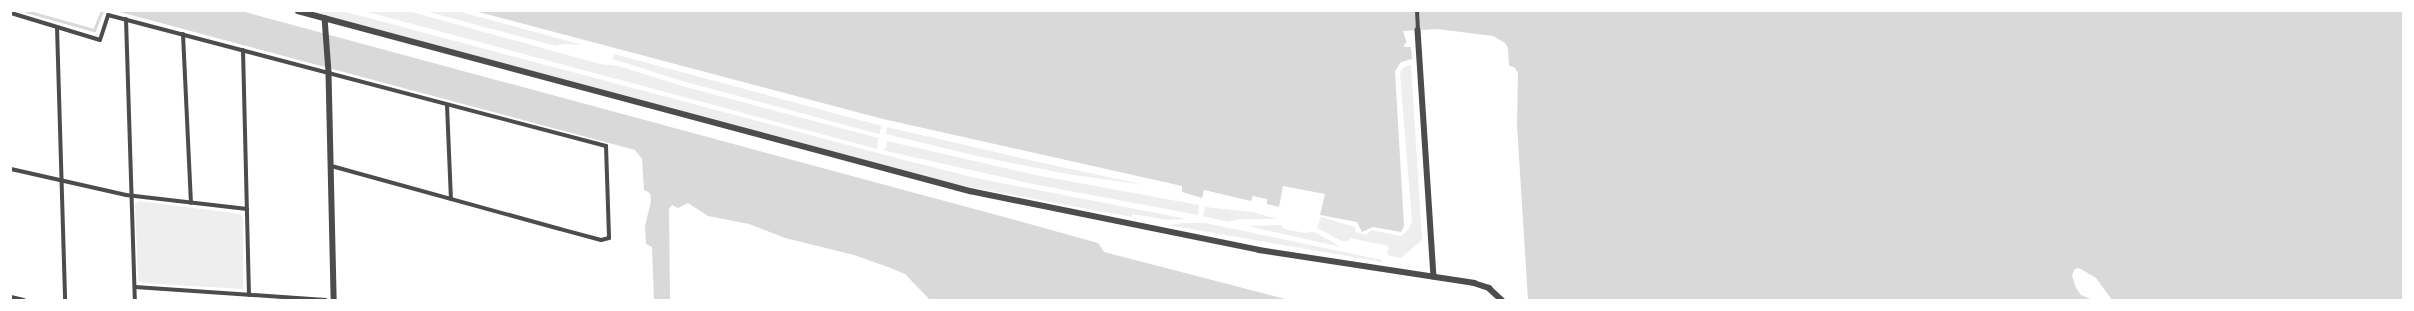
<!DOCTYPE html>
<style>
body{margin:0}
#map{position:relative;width:2414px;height:311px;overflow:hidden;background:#fff;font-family:"Roboto Condensed",sans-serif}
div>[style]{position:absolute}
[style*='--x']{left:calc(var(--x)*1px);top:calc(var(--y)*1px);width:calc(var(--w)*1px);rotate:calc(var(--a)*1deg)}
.green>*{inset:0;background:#eee}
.water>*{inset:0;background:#d9d9d9}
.stream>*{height:2.5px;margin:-1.25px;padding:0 1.25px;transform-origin:1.25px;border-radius:1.25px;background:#d9d9d9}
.minor>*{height:4px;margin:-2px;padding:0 2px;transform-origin:2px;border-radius:2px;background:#4c4c4c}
.tertiary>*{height:5.5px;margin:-2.75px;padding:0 2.75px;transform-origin:2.75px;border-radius:2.75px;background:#4c4c4c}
span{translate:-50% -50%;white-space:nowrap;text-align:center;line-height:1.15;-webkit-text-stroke:3px #fff;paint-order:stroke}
.frame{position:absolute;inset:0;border:12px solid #fff;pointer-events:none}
</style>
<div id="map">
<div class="green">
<div style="clip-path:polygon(310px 11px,342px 11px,908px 161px,976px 178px,1187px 219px,1167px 220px,1132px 214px,1132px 217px,932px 180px)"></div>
<div style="clip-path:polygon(364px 11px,408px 11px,600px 64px,618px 66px,689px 88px,878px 138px,877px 149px)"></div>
<div style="clip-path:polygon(425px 11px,457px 11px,583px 45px,562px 44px,556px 46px)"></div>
<div style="clip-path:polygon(614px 54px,882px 126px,879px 134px,682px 81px,613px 59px)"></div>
<div style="clip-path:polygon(1411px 65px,1422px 240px,1401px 258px,1387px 255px,1389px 246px,1350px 238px,1349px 241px,1342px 241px,1317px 228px,1321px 217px,1355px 227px,1356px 232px,1366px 235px,1371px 230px,1401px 236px,1408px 230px,1412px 222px,1400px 73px,1403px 68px)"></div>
<div style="clip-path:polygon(887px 127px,1034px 161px,1145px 185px,1067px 174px,977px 156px,886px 134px)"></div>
<div style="clip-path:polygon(887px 141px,1035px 175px,1199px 205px,1198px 215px,1033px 184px,882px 150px,886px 149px)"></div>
<div style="clip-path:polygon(139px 201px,240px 214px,243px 217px,243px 289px,142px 283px,138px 280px,135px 204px)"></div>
<div style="clip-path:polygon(1205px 207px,1252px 212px,1277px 219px,1239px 219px,1227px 222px,1203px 216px)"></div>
<div style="clip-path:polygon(1184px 223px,1205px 223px,1382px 260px,1382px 262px,1168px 225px)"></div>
<div style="clip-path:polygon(1281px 225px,1284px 229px,1305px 233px,1314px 232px,1341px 247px,1248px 226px)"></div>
</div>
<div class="water">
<div style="clip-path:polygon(116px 11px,241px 11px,1026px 223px,1098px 243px,1104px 252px,1289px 300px,930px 300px,905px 274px,888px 267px,854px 255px,785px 238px,749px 224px,708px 216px,688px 203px,678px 208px,672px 205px,669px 209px,670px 300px,654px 300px,652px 247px,646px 244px,645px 226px,651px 201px,650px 193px,644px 190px,642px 159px,635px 150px)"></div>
<div style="clip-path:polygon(475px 11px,2403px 11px,2403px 300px,2112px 300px,2096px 278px,2079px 268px,2075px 269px,2072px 275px,2076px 288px,2081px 295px,2093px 300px,1528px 300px,1517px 125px,1518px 73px,1514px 67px,1509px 66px,1508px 48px,1505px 43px,1493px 36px,1437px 29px,1403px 31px,1407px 43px,1404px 44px,1404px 47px,1411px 47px,1412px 59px,1401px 62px,1395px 71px,1404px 226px,1401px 232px,1373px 227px,1362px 232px,1357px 222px,1320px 215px,1325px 194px,1283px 186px,1279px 207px,1267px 204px,1267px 199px,1253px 196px,1251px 201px,1204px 190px,1202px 198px,1182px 192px,1182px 186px,883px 119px)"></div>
</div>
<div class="stream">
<div style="--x:26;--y:11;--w:71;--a:15.6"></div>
<div style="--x:94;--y:30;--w:21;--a:-67"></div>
</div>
<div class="minor">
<div style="--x:1417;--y:11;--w:19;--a:87"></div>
<div style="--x:11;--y:13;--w:93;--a:16.9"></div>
<div style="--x:100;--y:40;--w:26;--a:-72"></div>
<div style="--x:108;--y:15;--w:515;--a:14.74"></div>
<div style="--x:606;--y:146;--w:92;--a:88.1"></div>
<div style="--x:609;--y:238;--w:8;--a:166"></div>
<div style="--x:601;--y:240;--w:42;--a:-165"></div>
<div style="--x:560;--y:229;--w:238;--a:-164.6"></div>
<div style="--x:126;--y:19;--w:281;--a:88.2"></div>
<div style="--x:57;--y:27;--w:273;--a:88.3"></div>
<div style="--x:183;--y:34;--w:169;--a:87.3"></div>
<div style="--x:243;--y:50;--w:245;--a:88.6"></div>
<div style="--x:447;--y:105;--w:94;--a:87.6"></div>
<div style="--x:11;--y:169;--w:118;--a:12.7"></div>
<div style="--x:126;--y:195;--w:122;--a:6.6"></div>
<div style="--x:135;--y:287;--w:191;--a:3.9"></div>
<div style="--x:11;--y:297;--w:13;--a:13"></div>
</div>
<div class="tertiary">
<div style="--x:298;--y:11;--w:696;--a:15"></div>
<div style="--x:970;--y:191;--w:295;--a:11.5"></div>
<div style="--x:1259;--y:250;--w:218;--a:8.7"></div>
<div style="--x:1474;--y:283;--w:16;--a:18"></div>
<div style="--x:1489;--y:288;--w:18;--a:43"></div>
<div style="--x:325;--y:18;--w:55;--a:85.8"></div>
<div style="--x:329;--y:73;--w:227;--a:88.7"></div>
<div style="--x:1418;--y:30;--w:247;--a:86.3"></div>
</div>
<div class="frame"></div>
</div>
